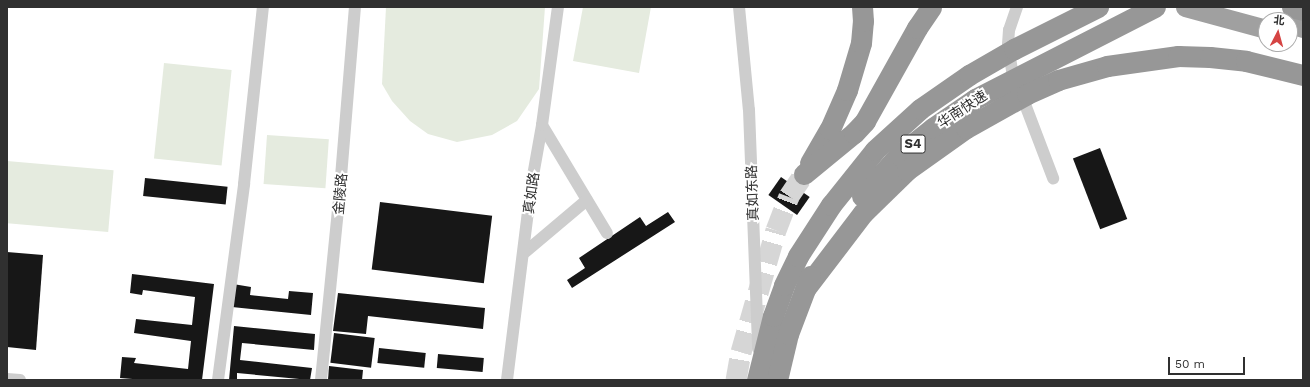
<!DOCTYPE html>
<meta charset="utf-8">
<style>
body{margin:0}
#map{position:relative;width:1310px;height:387px;overflow:hidden;background:#fff;font-family:"Work Sans","Noto Sans SC",sans-serif}
div>[style]{position:absolute}
[style*='--x']{left:calc(var(--x)*1px);top:calc(var(--y)*1px);width:calc(var(--w)*1px);rotate:calc(var(--a)*1deg)}
.green>*{inset:0;background:#e5ebdf;transform-origin:0 0}
.building>*{inset:0;background:#171717;transform-origin:0 0}
.motorway-tunnel>*{height:21px;margin-top:-10.5px;transform-origin:0;background:repeating-linear-gradient(90deg,#d6d6d6 0 21px,transparent 0 31px)}
.minor>*{height:12px;margin:-6px;padding:0 6px;transform-origin:6px;border-radius:6px;background:#cdcdcd}
.trunk>*{height:19px;margin:-9.5px;padding:0 9.5px;transform-origin:9.5px;border-radius:9.5px;background:#a0a0a0}
.motorway>*{height:21px;margin:-10.5px;padding:0 10.5px;transform-origin:10.5px;border-radius:10.5px;background:#979797}
.motorway-bridge>*{height:21px;margin:-10.5px;padding:0 10.5px;transform-origin:10.5px;border-radius:10.5px;background:#979797}
span{translate:-50% -50%;white-space:nowrap;text-align:center;line-height:1.15;-webkit-text-stroke:4px #fff;paint-order:stroke}
.shield-label span{padding:1px 3px;background:#fff;border:1px solid;border-radius:3px;-webkit-text-stroke-width:0}
.shield-label{font-size:13px;color:#303030;font-weight:700}
.street-label{font-size:14px;color:#303030}
.frame{position:absolute;inset:0;border:8px solid #303030;pointer-events:none}
.north{position:absolute;left:1258px;top:12px;width:40px;height:40px;box-sizing:border-box;background:#fff;border:1px solid #acacac;border-radius:50%;rotate:6deg;font-size:11px;font-weight:700;line-height:16px;text-align:center;color:#303030}
.north::after{content:'';display:block;margin:auto;width:14px;height:18px;background:#d54443;clip-path:polygon(50% 0,100% 100%,50% 72%,0 100%)}
.scale{position:absolute;left:1168px;top:357px;width:77px;height:18px;box-sizing:border-box;border:2px solid #303030;border-top:0;padding-left:5px;font-size:12px;line-height:14px;white-space:nowrap;color:#303030;-webkit-text-stroke:3px #fff;paint-order:stroke}
</style>
<div id="map">
<div class="green">
<div style="clip-path:polygon(386px 7px,545px 7px,539px 89px,517px 121px,492px 135px,457px 142px,428px 134px,410px 121px,392px 101px,382px 84px)"></div>
<div style="clip-path:polygon(583px 7px,651px 7px,639px 73px,573px 61px)"></div>
<div style="left:164px;top:63px;width:68px;height:96px;rotate:6deg"></div>
<div style="left:267px;top:135px;width:62px;height:49px;rotate:4deg"></div>
<div style="left:7px;top:161px;width:107px;height:62px;rotate:5deg"></div>
</div>
<div class="building">
<div style="left:1100px;top:148px;width:76px;height:29px;rotate:69deg"></div>
<div style="left:781px;top:177px;width:35px;height:22px;rotate:35deg"></div>
<div style="left:145px;top:178px;width:83px;height:18px;rotate:6deg"></div>
<div style="left:380px;top:202px;width:113px;height:68px;rotate:7deg"></div>
<div style="clip-path:polygon(668px 212px,675px 222px,572px 288px,567px 280px,585px 268px,579px 258px,640px 217px,646px 226px)"></div>
<div style="clip-path:polygon(7px 252px,43px 255px,36px 350px,7px 347px)"></div>
<div style="clip-path:polygon(132px 274px,214px 284px,202px 380px,145px 380px,120px 378px,122px 357px,136px 358px,134px 363px,188px 369px,191px 341px,134px 333px,136px 319px,192px 325px,195px 297px,143px 290px,142px 295px,130px 293px)"></div>
<div style="clip-path:polygon(233px 284px,251px 287px,250px 295px,288px 299px,289px 291px,313px 293px,311px 315px,232px 307px)"></div>
<div style="clip-path:polygon(338px 293px,485px 308px,483px 329px,368px 316px,366px 334px,333px 331px)"></div>
<div style="clip-path:polygon(234px 326px,315px 334px,314px 350px,242px 343px,240px 360px,312px 368px,310px 380px,237px 373px,237px 380px,229px 380px)"></div>
<div style="left:334px;top:333px;width:41px;height:30px;rotate:7deg"></div>
<div style="left:379px;top:348px;width:47px;height:15px;rotate:6deg"></div>
<div style="left:438px;top:354px;width:46px;height:14px;rotate:5deg"></div>
<div style="clip-path:polygon(329px 366px,363px 370px,362px 380px,328px 380px)"></div>
</div>
<div class="motorway-tunnel">
<div style="--x:736;--y:380;--w:28;--a:-80"></div>
<div style="--x:741;--y:352;--w:127;--a:-74"></div>
<div style="--x:776;--y:230;--w:36;--a:-69"></div>
<div style="--x:789;--y:196;--w:27;--a:-56"></div>
</div>
<div class="minor">
<div style="--x:739;--y:7;--w:103;--a:84.5"></div>
<div style="--x:749;--y:110;--w:239;--a:87.8"></div>
<div style="--x:1017;--y:7;--w:24;--a:109"></div>
<div style="--x:1009;--y:30;--w:15;--a:94"></div>
<div style="--x:1008;--y:45;--w:25;--a:81"></div>
<div style="--x:1012;--y:70;--w:116;--a:69.2"></div>
<div style="--x:542;--y:125;--w:126;--a:59"></div>
<div style="--x:524;--y:253;--w:82;--a:-40.1"></div>
<div style="--x:7;--y:379;--w:13;--a:4"></div>
<div style="--x:218;--y:380;--w:198;--a:-82.4"></div>
<div style="--x:244;--y:184;--w:178;--a:-83.9"></div>
<div style="--x:321;--y:380;--w:180;--a:-84.3"></div>
<div style="--x:339;--y:201;--w:195;--a:-85.3"></div>
<div style="--x:507;--y:380;--w:194;--a:-82.9"></div>
<div style="--x:531;--y:187;--w:63;--a:-79.9"></div>
<div style="--x:542;--y:125;--w:119;--a:-82.3"></div>
</div>
<div class="trunk">
<div style="--x:1185;--y:7;--w:84;--a:15.2"></div>
<div style="--x:1290;--y:24;--w:14;--a:17"></div>
</div>
<div class="motorway">
<div style="--x:1292;--y:7;--w:11;--a:15"></div>
<div style="--x:810;--y:163;--w:39;--a:-60"></div>
<div style="--x:830;--y:129;--w:43;--a:-66.4"></div>
<div style="--x:847;--y:90;--w:49;--a:-73.4"></div>
<div style="--x:861;--y:43;--w:22;--a:-85"></div>
<div style="--x:863;--y:21;--w:14;--a:-94"></div>
<div style="--x:804;--y:174;--w:65;--a:-39.4"></div>
<div style="--x:854;--y:133;--w:16;--a:-47"></div>
<div style="--x:865;--y:121;--w:107;--a:-60.8"></div>
<div style="--x:917;--y:28;--w:25;--a:-56"></div>
</div>
<div class="motorway-bridge">
<div style="--x:862;--y:196;--w:55;--a:-47.9"></div>
<div style="--x:899;--y:155;--w:43;--a:-38.5"></div>
<div style="--x:933;--y:128;--w:51;--a:-34.6"></div>
<div style="--x:975;--y:99;--w:202;--a:-27.1"></div>
<div style="--x:805;--y:289;--w:96;--a:-52.7"></div>
<div style="--x:863;--y:213;--w:62;--a:-44.3"></div>
<div style="--x:907;--y:170;--w:72;--a:-35.4"></div>
<div style="--x:966;--y:128;--w:70;--a:-29.1"></div>
<div style="--x:1027;--y:94;--w:34;--a:-24"></div>
<div style="--x:1058;--y:80;--w:51;--a:-15.9"></div>
<div style="--x:1107;--y:66;--w:72;--a:-8"></div>
<div style="--x:1178;--y:56;--w:32;--a:2"></div>
<div style="--x:1210;--y:57;--w:36;--a:6"></div>
<div style="--x:1246;--y:61;--w:59;--a:13.8"></div>
<div style="--x:757;--y:380;--w:66;--a:-76"></div>
<div style="--x:773;--y:316;--w:33;--a:-70"></div>
<div style="--x:784;--y:285;--w:32;--a:-64"></div>
<div style="--x:798;--y:256;--w:61;--a:-57.1"></div>
<div style="--x:831;--y:205;--w:70;--a:-51.3"></div>
<div style="--x:875;--y:150;--w:61;--a:-42.3"></div>
<div style="--x:920;--y:109;--w:60;--a:-34.8"></div>
<div style="--x:969;--y:75;--w:52;--a:-30"></div>
<div style="--x:1014;--y:49;--w:94;--a:-26.6"></div>
<div style="--x:777;--y:380;--w:47;--a:-76.6"></div>
<div style="--x:788;--y:334;--w:62;--a:-69.2"></div>
</div>
<div class="shield-label">
<span style="left:913px;top:144px">S4</span>
</div>
<div class="street-label">
<span style="left:962px;top:109px;rotate:-33deg">华南快速</span>
<span style="left:531px;top:193px;rotate:-82deg">真如路</span>
<span style="left:752px;top:193px;rotate:-92deg">真如东路</span>
<span style="left:340px;top:194px;rotate:-85deg">金陵路</span>
</div>
<div class="frame"></div>
<div class="north">北</div>
<div class="scale">50 m</div>
</div>
